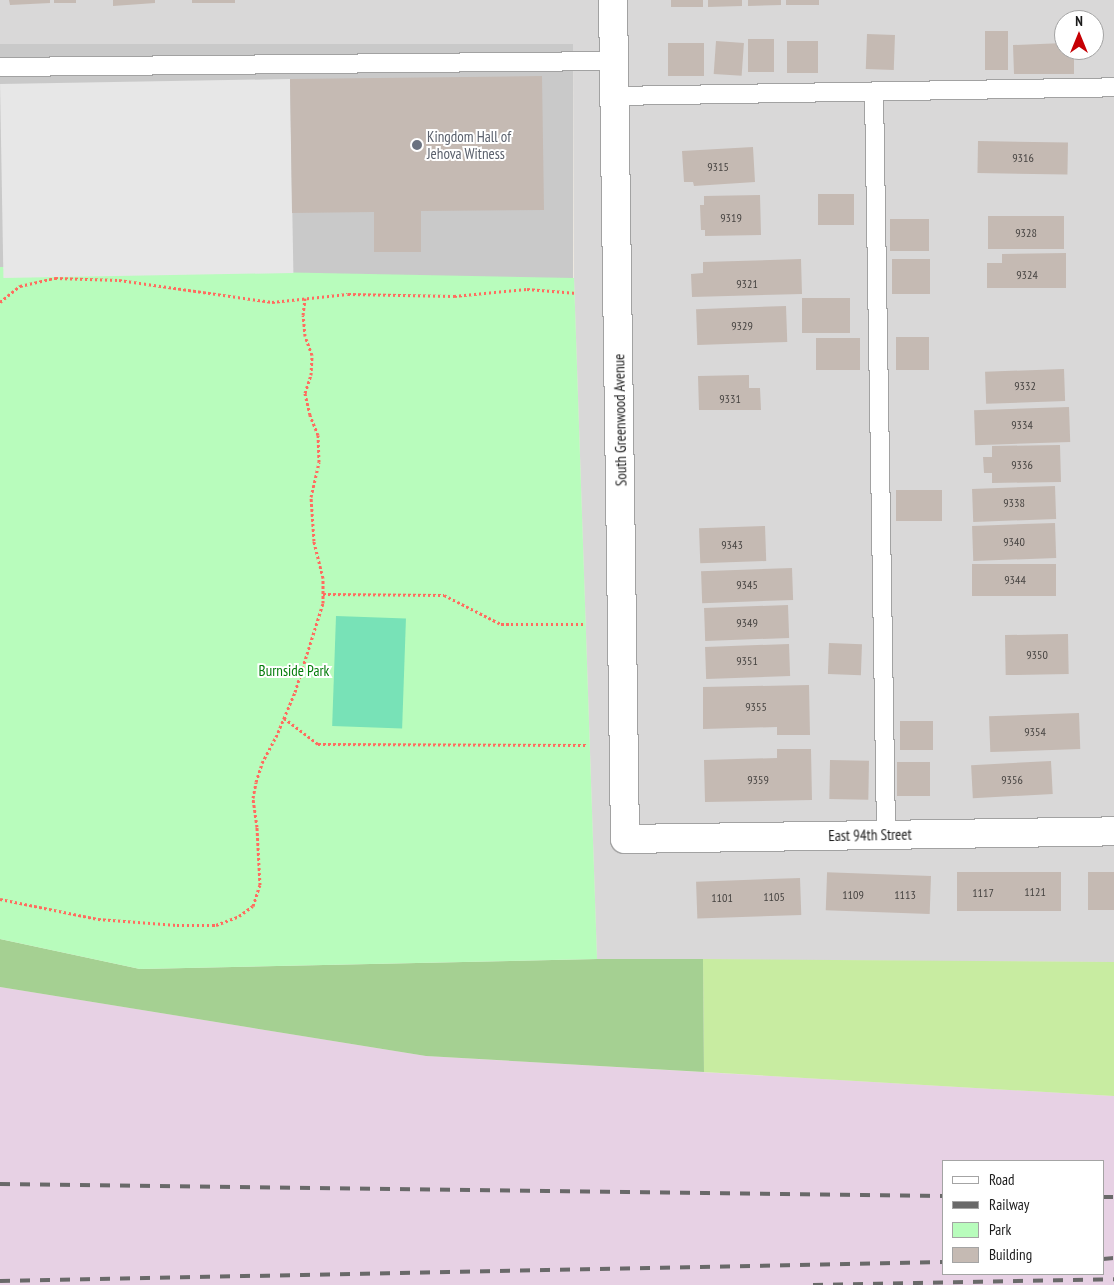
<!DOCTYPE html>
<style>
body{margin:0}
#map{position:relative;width:1114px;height:1285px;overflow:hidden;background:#eee9e0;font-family:"PT Sans Narrow",sans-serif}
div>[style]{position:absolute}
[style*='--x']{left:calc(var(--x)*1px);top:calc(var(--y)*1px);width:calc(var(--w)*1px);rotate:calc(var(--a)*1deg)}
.residential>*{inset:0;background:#d9d8d8}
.industrial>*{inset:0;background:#e7d1e4}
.religious>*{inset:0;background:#c9c9c9;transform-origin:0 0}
.grass>*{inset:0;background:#c8eca1}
.forest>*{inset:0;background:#a5d092}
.park>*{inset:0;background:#b8fcbc}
.pitch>*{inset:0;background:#78e2b7;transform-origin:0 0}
.parking>*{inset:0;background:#e7e7e7;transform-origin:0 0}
.building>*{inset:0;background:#c5bab3;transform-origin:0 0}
.path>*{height:3px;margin-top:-1.5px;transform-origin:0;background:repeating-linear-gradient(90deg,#ff6c5f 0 2.5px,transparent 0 5px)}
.roads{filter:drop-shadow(1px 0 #a2a2a2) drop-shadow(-1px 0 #a2a2a2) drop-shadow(0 1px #a2a2a2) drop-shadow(0 -1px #a2a2a2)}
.service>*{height:18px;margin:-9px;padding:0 9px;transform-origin:9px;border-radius:9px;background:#fff}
.minor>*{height:28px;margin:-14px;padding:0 14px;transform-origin:14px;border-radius:14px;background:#fff}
.rail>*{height:4px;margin-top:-2px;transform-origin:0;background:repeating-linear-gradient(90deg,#696969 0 10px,transparent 0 20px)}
.dots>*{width:14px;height:14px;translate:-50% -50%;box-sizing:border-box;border:2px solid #fff;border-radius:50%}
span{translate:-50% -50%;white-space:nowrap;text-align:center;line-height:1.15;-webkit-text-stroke:4px #fff;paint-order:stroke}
.number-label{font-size:12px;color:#464341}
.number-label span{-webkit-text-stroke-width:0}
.worship-label{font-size:15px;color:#5b616d}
.left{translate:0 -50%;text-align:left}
.street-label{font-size:15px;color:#1b1b1b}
.park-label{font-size:15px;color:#057d0c}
.legend{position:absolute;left:942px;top:1160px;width:162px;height:115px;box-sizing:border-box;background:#fff;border:1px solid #a4a4a4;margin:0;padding:6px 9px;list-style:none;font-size:15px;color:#1b1b1b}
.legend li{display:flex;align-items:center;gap:10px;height:25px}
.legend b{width:25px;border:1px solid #a4a4a4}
.north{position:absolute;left:1054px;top:10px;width:50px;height:50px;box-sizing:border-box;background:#fff;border:1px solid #a4a4a4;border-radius:50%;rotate:0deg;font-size:14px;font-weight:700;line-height:20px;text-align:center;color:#1b1b1b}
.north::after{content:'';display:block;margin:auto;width:18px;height:22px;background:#c60004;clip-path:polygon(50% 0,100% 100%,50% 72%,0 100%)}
</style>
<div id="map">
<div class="residential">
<div style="clip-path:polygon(evenodd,0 0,1114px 0,1114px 962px,597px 959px,574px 278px,573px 44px,0 52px,0 0,1064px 20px,1094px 20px,1094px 50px,1064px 50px,1064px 20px)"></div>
</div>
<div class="industrial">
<div style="clip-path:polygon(evenodd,0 987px,426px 1056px,1114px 1096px,1114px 1285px,0 1285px,0 987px,943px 1161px,1103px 1161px,1103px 1274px,943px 1274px,943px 1161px)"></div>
</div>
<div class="religious">
<div style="left:573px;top:44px;width:234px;height:573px;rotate:90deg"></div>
</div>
<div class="grass">
<div style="clip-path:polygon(703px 959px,1114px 962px,1114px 1096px,704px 1072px)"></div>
</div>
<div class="forest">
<div style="clip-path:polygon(0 939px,140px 969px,597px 959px,703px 959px,704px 1072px,426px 1056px,0 987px)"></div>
</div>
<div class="park">
<div style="clip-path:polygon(0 267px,574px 278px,597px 959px,140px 969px,0 939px)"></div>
</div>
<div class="pitch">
<div style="left:336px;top:616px;width:70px;height:110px;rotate:2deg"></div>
</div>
<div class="parking">
<div style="left:290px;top:79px;width:194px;height:290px;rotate:89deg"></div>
</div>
<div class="building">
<div style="clip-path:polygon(9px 0,50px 0,50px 3px,10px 5px)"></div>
<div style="left:54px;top:0;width:22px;height:3px"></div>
<div style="clip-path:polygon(113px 0,155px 0,155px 3px,113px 6px)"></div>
<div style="left:192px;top:0;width:43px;height:3px"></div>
<div style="left:671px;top:0;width:32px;height:7px"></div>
<div style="clip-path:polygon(708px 0,742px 0,742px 6px,708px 7px)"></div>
<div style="clip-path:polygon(748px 0,781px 0,781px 5px,748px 6px)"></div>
<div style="left:786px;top:0;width:33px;height:5px"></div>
<div style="left:985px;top:31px;width:23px;height:39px"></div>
<div style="left:867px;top:34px;width:28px;height:35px;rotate:2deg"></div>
<div style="left:748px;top:39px;width:26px;height:33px"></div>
<div style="left:716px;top:41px;width:28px;height:33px;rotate:4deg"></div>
<div style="left:787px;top:41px;width:31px;height:32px"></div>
<div style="left:668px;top:43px;width:36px;height:33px"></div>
<div style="clip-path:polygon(1064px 43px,1064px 50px,1074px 50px,1074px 74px,1014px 74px,1013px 45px)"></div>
<div style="clip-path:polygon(542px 76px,544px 210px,421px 211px,421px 252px,374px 252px,374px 212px,292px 213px,290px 79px)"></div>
<div style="left:978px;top:141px;width:90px;height:32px;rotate:1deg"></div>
<div style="clip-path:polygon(753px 147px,755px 182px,694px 186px,693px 182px,684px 182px,682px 151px)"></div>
<div style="left:818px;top:194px;width:36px;height:31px"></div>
<div style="clip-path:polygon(760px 195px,761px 235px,705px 236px,705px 230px,701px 230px,700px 205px,704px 205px,704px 196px)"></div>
<div style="left:988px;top:216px;width:76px;height:33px"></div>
<div style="left:890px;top:219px;width:39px;height:32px"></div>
<div style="clip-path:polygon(1066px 253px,1066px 288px,987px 288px,987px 263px,1002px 263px,1002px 254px)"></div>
<div style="clip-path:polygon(801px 259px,802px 294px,692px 297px,691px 274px,703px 273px,703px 262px)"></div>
<div style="left:892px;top:259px;width:38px;height:35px"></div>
<div style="left:850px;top:298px;width:35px;height:48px;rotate:90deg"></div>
<div style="left:786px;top:306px;width:36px;height:90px;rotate:88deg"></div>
<div style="left:896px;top:337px;width:33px;height:33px"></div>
<div style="left:816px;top:338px;width:44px;height:32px"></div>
<div style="left:1064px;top:369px;width:32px;height:79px;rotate:88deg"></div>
<div style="clip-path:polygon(749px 375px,749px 388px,760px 388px,761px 410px,699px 410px,698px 376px)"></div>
<div style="left:1069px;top:407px;width:35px;height:95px;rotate:88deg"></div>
<div style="clip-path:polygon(1060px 445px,1061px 482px,992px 483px,992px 473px,984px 473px,983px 457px,992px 457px,992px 446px)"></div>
<div style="left:1055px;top:486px;width:33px;height:83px;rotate:88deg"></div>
<div style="left:896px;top:490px;width:46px;height:31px"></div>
<div style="left:1055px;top:523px;width:35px;height:83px;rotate:88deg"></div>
<div style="left:765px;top:526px;width:35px;height:66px;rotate:88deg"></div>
<div style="left:972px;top:564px;width:84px;height:32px"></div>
<div style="left:792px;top:568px;width:32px;height:91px;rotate:88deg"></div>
<div style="left:788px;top:605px;width:33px;height:84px;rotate:88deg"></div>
<div style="left:1068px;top:634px;width:40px;height:63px;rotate:89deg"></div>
<div style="left:829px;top:643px;width:33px;height:31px;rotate:2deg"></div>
<div style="left:789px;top:644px;width:32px;height:84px;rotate:88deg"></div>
<div style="clip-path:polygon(809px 685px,810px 735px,777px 735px,777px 727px,703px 729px,703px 687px)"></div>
<div style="left:1079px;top:713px;width:36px;height:90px;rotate:88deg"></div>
<div style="left:900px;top:721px;width:33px;height:29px"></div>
<div style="clip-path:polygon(777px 749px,811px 749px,812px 800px,705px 802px,704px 760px,777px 758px)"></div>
<div style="left:830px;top:760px;width:39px;height:39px;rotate:1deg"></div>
<div style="left:1051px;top:761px;width:33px;height:80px;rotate:87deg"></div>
<div style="left:897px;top:762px;width:33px;height:34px"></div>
<div style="left:1061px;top:872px;width:39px;height:104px;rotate:90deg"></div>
<div style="left:1088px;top:872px;width:26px;height:38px"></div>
<div style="left:931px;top:876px;width:38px;height:104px;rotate:92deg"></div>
<div style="left:800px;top:878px;width:37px;height:104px;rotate:88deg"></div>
</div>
<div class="path">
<div style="--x:0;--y:302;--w:26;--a:-39"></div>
<div style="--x:20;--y:286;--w:36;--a:-13"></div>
<div style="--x:55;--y:278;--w:64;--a:1.8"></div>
<div style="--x:119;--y:280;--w:155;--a:8.2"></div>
<div style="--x:272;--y:302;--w:76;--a:-6"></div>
<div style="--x:348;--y:294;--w:106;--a:1.1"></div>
<div style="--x:454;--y:296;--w:73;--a:-5.5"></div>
<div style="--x:527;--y:289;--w:50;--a:4.6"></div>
<div style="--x:323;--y:594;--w:121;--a:0.5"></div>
<div style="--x:444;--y:595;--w:64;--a:27"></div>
<div style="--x:501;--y:624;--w:82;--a:0"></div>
<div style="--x:284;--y:718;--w:43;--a:37.4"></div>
<div style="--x:318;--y:744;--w:268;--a:0.2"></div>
<div style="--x:0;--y:899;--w:100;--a:11.5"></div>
<div style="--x:98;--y:919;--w:79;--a:4.3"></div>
<div style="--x:177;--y:925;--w:39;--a:0"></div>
<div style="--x:216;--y:925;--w:25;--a:-21"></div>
<div style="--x:239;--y:916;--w:17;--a:-36"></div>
<div style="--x:253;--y:906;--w:22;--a:-72"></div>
<div style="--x:260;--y:885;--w:58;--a:-93"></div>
<div style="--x:257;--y:827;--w:29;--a:-98"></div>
<div style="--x:253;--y:798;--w:16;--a:-79"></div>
<div style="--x:256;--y:782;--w:20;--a:-72"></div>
<div style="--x:262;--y:763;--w:30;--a:-62"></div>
<div style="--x:276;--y:737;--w:49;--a:-67.1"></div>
<div style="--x:295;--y:692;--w:93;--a:-72.5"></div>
<div style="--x:323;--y:603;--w:25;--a:-90"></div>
<div style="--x:323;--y:578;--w:38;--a:-104"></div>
<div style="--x:314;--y:541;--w:44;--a:-93.9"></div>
<div style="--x:311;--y:497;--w:36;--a:-77"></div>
<div style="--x:319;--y:462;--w:27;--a:-92"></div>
<div style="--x:318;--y:435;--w:22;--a:-112"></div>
<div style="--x:310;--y:415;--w:23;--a:-103"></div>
<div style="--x:305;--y:393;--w:19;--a:-72"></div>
<div style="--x:311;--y:375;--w:20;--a:-87"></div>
<div style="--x:312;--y:355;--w:20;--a:-110"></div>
<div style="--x:305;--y:336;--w:21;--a:-95"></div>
<div style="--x:303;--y:315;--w:17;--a:-83"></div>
</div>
<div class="roads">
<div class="service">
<div style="--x:0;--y:67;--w:614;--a:-0.56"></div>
<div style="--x:874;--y:92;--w:743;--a:89.07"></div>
<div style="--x:615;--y:96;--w:499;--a:-1"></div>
</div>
<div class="minor">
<div style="--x:613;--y:0;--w:839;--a:89.18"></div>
<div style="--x:625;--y:839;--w:489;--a:-0.9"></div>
</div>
</div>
<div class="rail">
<div style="--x:0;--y:1184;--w:943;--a:0.73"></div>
<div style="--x:1103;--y:1197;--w:11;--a:0"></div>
<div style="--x:1103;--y:1259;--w:11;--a:-5"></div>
<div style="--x:0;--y:1281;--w:943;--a:-1.15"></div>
<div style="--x:813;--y:1285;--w:301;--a:-1.1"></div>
</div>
<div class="dots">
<div style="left:417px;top:145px;background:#6b7280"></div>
</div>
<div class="number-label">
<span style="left:1023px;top:158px">9316</span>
<span style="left:718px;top:167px">9315</span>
<span style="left:731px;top:218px">9319</span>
<span style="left:1026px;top:233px">9328</span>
<span style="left:1027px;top:275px">9324</span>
<span style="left:747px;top:284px">9321</span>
<span style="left:742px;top:326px">9329</span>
<span style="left:1025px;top:386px">9332</span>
<span style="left:730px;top:399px">9331</span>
<span style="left:1022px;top:425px">9334</span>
<span style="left:1022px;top:465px">9336</span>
<span style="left:1014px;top:503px">9338</span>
<span style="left:1014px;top:542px">9340</span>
<span style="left:732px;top:545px">9343</span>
<span style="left:1015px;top:580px">9344</span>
<span style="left:747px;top:585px">9345</span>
<span style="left:747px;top:623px">9349</span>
<span style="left:1037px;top:655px">9350</span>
<span style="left:747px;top:661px">9351</span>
<span style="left:756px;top:707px">9355</span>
<span style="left:1035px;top:732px">9354</span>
<span style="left:758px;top:780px">9359</span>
<span style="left:1012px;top:780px">9356</span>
<span style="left:1035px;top:892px">1121</span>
<span style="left:983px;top:893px">1117</span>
<span style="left:853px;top:895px">1109</span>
<span style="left:905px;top:895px">1113</span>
<span style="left:774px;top:897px">1105</span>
<span style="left:722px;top:898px">1101</span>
</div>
<div class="worship-label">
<span class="left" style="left:427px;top:145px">Kingdom Hall of<br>Jehova Witness</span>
</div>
<div class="street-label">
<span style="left:620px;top:420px;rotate:-91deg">South Greenwood Avenue</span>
<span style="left:870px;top:835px;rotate:-1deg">East 94th Street</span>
</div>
<div class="park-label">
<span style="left:294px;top:671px">Burnside Park</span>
</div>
<ul class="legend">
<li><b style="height:6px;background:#fff"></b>Road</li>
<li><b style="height:6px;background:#696969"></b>Railway</li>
<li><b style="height:14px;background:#b8fcbc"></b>Park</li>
<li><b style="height:14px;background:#c5bab3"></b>Building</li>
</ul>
<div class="north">N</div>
</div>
